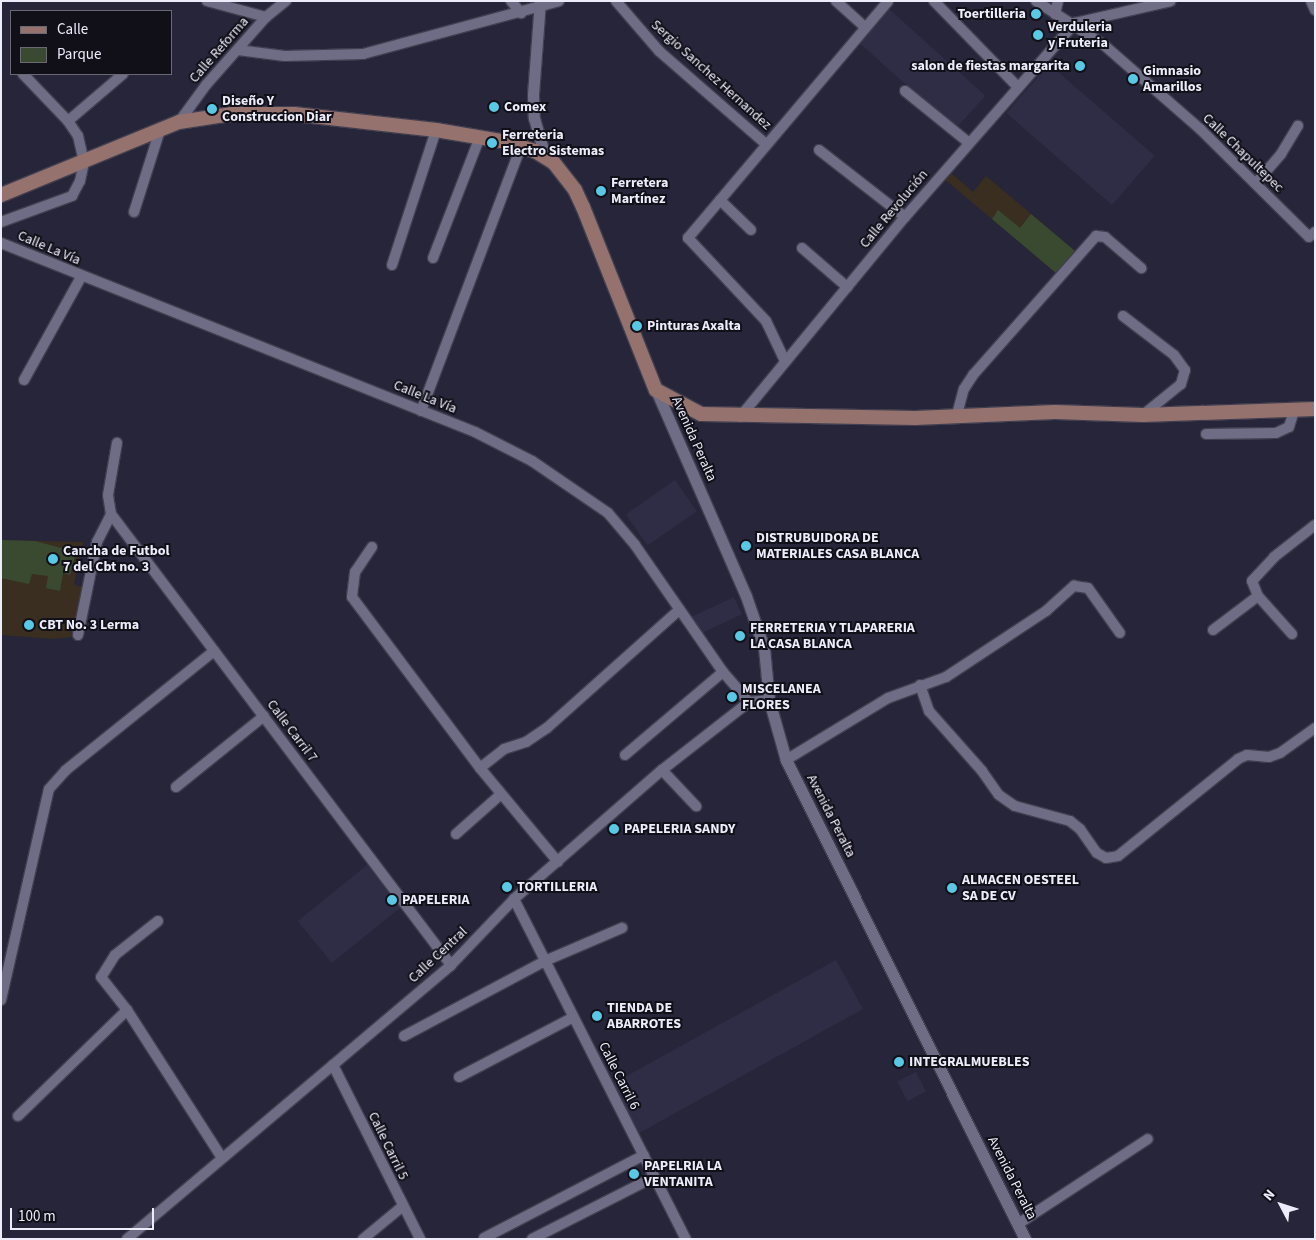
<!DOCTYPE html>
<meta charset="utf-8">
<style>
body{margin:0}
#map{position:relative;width:1316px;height:1240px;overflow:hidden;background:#272539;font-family:"Source Sans 3",sans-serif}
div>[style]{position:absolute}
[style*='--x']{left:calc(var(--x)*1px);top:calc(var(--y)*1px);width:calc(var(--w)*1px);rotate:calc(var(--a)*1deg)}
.built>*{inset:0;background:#2f2c46;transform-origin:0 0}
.education>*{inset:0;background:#392e1f}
.green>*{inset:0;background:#3a4a30}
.roads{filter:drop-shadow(1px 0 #413f50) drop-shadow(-1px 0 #413f50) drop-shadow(0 1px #413f50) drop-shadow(0 -1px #413f50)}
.minor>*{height:10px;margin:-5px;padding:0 5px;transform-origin:5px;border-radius:5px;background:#6f6d85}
.tertiary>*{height:11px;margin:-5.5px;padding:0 5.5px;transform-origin:5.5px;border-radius:5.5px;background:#6f6d85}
.secondary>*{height:14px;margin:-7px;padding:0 7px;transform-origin:7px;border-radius:7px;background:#95726d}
.dots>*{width:14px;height:14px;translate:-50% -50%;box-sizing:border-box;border:2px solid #111019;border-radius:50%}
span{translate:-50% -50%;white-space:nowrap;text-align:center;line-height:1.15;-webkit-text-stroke:4px #111019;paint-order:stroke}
.poi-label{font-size:14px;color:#edecfa;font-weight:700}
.right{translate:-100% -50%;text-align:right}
.left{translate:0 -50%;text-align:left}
.street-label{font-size:14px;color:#edecfa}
.frame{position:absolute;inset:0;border:2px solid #edecfa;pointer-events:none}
.legend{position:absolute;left:10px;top:10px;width:162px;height:65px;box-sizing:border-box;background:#111019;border:1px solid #696873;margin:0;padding:6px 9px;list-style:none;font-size:15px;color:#edecfa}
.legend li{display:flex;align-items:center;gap:10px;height:25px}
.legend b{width:25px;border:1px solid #696873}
.north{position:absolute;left:1256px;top:1180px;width:50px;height:50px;-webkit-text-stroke:4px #111019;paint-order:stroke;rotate:310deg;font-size:14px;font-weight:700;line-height:20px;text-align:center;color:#edecfa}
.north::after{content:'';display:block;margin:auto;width:18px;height:22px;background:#edecfa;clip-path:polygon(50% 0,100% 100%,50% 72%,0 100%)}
.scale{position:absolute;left:10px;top:1208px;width:144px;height:22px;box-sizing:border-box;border:2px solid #edecfa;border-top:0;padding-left:6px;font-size:15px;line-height:18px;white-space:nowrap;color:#edecfa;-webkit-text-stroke:4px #111019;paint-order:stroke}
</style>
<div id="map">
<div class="built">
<div style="left:888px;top:8px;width:131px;height:45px;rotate:42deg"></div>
<div style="left:1049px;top:64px;width:140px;height:65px;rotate:41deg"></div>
<div style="left:675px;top:480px;width:38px;height:60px;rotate:55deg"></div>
<div style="left:734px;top:597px;width:19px;height:49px;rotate:65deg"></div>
<div style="left:367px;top:865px;width:54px;height:89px;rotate:51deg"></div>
<div style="left:836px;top:960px;width:56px;height:259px;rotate:61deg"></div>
<div style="left:916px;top:1072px;width:22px;height:21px;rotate:63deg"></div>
</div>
<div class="education">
<div style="clip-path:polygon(947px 170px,973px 192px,986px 176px,1075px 251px,1056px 273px,942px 177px)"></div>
<div style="clip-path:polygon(1px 540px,83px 542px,74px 584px,84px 588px,73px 637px,53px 639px,1px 635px)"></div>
</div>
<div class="green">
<div style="clip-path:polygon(998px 210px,1020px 228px,1031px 214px,1075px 251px,1056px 273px,992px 219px)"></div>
<div style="clip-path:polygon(1px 540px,35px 541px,76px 552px,70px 575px,63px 573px,60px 591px,46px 588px,48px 576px,32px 574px,29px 584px,1px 578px)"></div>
</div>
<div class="roads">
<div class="minor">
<div style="--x:207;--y:1;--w:61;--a:15.2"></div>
<div style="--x:511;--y:1;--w:16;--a:50"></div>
<div style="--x:616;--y:1;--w:66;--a:49.3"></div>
<div style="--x:659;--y:51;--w:142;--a:41"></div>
<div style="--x:836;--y:1;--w:39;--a:42"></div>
<div style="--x:934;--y:1;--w:120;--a:45.7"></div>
<div style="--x:1036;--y:1;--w:81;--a:32.9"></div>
<div style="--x:1104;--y:45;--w:128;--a:41.2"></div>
<div style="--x:1200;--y:129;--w:153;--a:44.7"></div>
<div style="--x:1309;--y:237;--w:8;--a:-40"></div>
<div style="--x:1311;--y:1;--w:10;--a:66"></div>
<div style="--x:1055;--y:14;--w:13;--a:-77"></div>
<div style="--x:238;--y:50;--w:47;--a:7.3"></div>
<div style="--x:285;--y:56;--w:78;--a:-1.5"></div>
<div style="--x:363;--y:54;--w:203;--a:-15.1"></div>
<div style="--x:905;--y:91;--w:82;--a:39.1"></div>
<div style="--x:68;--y:121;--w:72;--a:-40.5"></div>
<div style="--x:179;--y:122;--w:46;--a:-53.9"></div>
<div style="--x:206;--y:85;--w:91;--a:-48.6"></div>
<div style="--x:266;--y:17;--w:26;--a:-39"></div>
<div style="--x:819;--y:150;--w:109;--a:37.9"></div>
<div style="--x:1256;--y:183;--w:38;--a:-49"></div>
<div style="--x:1281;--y:154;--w:33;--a:-59"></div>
<div style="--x:720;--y:200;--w:43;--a:44.1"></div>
<div style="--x:134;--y:212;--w:86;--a:-72.4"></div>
<div style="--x:1;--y:222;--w:76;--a:-20.1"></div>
<div style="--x:72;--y:196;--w:17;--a:-62"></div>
<div style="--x:80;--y:181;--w:19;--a:-78"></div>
<div style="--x:84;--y:162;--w:27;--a:-103"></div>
<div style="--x:78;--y:136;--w:18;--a:-124"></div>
<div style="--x:68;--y:121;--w:65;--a:-133.8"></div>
<div style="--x:1;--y:243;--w:510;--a:21.74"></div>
<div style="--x:475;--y:432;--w:64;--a:27"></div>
<div style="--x:532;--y:461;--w:92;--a:34.4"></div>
<div style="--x:608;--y:513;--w:42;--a:49.8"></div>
<div style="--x:635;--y:545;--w:155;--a:55.3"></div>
<div style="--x:723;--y:672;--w:40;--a:49"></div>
<div style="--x:802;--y:248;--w:60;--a:40.9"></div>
<div style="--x:433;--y:258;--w:130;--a:-68.8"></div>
<div style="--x:392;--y:265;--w:142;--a:-71.9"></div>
<div style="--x:1123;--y:316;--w:64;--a:37.4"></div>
<div style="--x:1174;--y:355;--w:19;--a:54"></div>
<div style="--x:1185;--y:370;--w:15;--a:106"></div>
<div style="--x:1181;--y:384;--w:49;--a:140.8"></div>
<div style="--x:785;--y:361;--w:44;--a:-115.4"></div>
<div style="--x:766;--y:321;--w:114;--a:-133.2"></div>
<div style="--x:688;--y:238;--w:310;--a:-49.8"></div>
<div style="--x:24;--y:380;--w:118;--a:-61"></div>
<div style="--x:421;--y:411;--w:282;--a:-69.3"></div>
<div style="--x:740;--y:417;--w:259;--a:-50.5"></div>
<div style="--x:905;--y:217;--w:258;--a:-48.8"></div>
<div style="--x:1075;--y:23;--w:98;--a:-12.9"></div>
<div style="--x:956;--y:418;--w:30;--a:-75"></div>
<div style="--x:964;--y:389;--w:17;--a:-57"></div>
<div style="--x:973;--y:375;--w:186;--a:-48.5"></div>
<div style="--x:1096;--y:236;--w:9;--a:6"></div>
<div style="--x:1105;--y:237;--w:48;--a:40.7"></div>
<div style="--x:1206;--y:434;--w:70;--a:-0.8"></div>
<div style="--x:1276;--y:433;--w:14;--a:-25"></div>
<div style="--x:1289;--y:427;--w:17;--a:-73"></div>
<div style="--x:111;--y:514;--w:565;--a:52.99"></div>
<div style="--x:372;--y:547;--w:30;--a:124"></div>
<div style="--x:355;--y:572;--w:25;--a:97"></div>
<div style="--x:352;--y:597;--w:214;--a:53.2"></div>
<div style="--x:480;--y:768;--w:122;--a:50.3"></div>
<div style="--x:1213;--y:630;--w:56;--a:-37.1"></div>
<div style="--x:1292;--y:634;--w:51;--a:-131.8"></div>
<div style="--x:1258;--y:596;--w:16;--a:-112"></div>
<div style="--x:1252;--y:581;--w:33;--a:-47"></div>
<div style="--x:1274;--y:557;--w:52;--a:-38"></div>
<div style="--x:78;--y:635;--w:95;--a:-78.5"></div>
<div style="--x:97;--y:542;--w:31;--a:-63"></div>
<div style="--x:111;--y:514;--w:19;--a:-99"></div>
<div style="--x:108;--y:495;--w:53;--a:-80.2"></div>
<div style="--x:920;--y:685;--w:28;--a:71"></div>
<div style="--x:929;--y:711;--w:80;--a:48.5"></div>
<div style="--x:982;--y:771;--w:29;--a:55"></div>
<div style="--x:999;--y:795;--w:19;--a:35"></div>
<div style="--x:1015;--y:806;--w:57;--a:15.3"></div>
<div style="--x:1070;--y:821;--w:13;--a:39"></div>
<div style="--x:1080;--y:829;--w:29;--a:55"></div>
<div style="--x:1097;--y:853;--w:10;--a:29"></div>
<div style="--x:1106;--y:858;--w:12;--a:-9"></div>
<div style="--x:1118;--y:856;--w:154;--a:-38.9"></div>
<div style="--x:1238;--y:759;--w:10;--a:-24"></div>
<div style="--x:1247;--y:755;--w:22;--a:5"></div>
<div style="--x:1269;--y:757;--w:12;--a:-20"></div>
<div style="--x:1280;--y:753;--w:43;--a:-35.5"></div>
<div style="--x:625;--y:755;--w:128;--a:-40.3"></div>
<div style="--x:786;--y:760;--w:119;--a:-31.3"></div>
<div style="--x:888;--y:698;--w:62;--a:-19.9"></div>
<div style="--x:946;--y:677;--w:120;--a:-33.4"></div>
<div style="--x:1046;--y:611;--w:38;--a:-42"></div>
<div style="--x:1074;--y:586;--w:14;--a:8"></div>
<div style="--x:1088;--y:588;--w:55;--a:54.6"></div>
<div style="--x:480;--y:768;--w:31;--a:-38"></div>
<div style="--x:504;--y:749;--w:23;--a:-18"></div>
<div style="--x:526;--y:742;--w:25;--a:-34"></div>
<div style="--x:547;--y:728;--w:177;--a:-41.8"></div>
<div style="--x:662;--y:770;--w:50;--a:46.6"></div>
<div style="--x:176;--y:787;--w:113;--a:-38.9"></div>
<div style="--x:456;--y:834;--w:60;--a:-41.6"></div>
<div style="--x:514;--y:899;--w:381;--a:63.2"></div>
<div style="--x:158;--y:921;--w:55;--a:141.7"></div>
<div style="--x:115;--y:955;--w:26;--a:122"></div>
<div style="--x:101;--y:977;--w:42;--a:51.8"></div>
<div style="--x:127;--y:1010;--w:176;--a:57.3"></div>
<div style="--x:1;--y:1000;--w:216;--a:-77.2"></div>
<div style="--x:49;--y:789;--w:25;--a:-48"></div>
<div style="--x:66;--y:770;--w:190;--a:-38.8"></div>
<div style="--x:404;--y:1036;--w:160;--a:-28"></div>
<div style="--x:545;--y:961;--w:84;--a:-23.2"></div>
<div style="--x:333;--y:1065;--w:195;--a:63.4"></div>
<div style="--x:459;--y:1077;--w:127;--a:-27.6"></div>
<div style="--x:18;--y:1116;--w:152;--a:-44.2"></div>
<div style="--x:1018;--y:1224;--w:155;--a:-33.2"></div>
<div style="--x:484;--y:1238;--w:180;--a:-27.4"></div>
<div style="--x:127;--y:1239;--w:424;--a:-40.2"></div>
<div style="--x:451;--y:965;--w:91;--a:-46.3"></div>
<div style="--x:514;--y:899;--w:196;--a:-41.1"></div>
<div style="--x:662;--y:770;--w:110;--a:-38"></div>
<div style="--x:749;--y:702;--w:20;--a:-6"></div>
<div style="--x:363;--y:1239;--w:52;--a:-39.5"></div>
<div style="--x:532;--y:1239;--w:137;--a:-26.9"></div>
</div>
<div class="tertiary">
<div style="--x:540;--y:1;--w:94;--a:94.3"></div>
<div style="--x:533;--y:95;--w:23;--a:88"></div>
<div style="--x:534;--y:118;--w:40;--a:74"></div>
<div style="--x:656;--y:390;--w:225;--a:66.4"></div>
<div style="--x:746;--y:596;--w:55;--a:70.9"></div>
<div style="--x:764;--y:648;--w:52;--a:84.5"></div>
<div style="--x:769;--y:700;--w:62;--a:74.2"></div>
<div style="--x:786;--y:760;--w:535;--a:63.48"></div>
</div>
<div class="secondary">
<div style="--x:1;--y:195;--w:192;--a:-22.3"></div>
<div style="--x:179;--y:122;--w:54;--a:-8.6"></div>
<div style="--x:232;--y:114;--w:62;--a:0"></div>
<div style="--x:294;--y:114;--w:143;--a:6.4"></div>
<div style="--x:436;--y:130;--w:67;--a:9.5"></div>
<div style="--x:502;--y:141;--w:34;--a:17"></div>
<div style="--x:535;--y:151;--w:22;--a:32"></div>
<div style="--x:554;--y:163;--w:34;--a:52"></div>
<div style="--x:575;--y:190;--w:19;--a:65"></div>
<div style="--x:583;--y:207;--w:197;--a:68.3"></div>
<div style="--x:656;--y:390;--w:51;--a:28.1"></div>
<div style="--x:701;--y:414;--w:214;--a:1.1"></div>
<div style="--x:915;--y:418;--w:140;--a:-2.5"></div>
<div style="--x:1055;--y:412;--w:88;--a:2"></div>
<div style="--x:1143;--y:415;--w:172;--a:-2"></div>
</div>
</div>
<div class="dots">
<div style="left:1036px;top:14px;background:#59c8e4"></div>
<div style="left:1038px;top:35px;background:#59c8e4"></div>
<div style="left:1080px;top:66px;background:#59c8e4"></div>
<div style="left:1133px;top:79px;background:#59c8e4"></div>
<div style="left:494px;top:107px;background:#59c8e4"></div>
<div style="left:212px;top:109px;background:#59c8e4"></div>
<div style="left:492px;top:143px;background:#59c8e4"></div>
<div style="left:601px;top:191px;background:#59c8e4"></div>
<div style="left:637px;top:326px;background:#59c8e4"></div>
<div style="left:746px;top:546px;background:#59c8e4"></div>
<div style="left:53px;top:559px;background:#59c8e4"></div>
<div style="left:29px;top:625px;background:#59c8e4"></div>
<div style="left:740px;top:636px;background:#59c8e4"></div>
<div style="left:732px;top:697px;background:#59c8e4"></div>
<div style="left:614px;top:829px;background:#59c8e4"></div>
<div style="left:507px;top:887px;background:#59c8e4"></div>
<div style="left:952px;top:888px;background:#59c8e4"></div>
<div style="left:392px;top:900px;background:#59c8e4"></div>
<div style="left:597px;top:1016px;background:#59c8e4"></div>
<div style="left:899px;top:1062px;background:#59c8e4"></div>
<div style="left:634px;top:1174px;background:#59c8e4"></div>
</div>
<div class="poi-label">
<span class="right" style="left:1026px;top:14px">Toertilleria</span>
<span class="left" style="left:1048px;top:35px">Verduleria<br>y Fruteria</span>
<span class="right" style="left:1070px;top:66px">salon de fiestas margarita</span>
<span class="left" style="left:1143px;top:79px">Gimnasio<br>Amarillos</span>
<span class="left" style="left:222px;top:109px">Diseño Y<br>Construccion Diar</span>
<span class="left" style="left:504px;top:107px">Comex</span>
<span class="left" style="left:502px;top:143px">Ferreteria<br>Electro Sistemas</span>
<span class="left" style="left:611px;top:191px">Ferretera<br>Martínez</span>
<span class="left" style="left:647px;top:326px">Pinturas Axalta</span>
<span class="left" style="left:756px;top:546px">DISTRUBUIDORA DE<br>MATERIALES CASA BLANCA</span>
<span class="left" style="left:63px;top:559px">Cancha de Futbol<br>7 del Cbt no. 3</span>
<span class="left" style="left:39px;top:625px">CBT No. 3 Lerma</span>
<span class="left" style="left:750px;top:636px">FERRETERIA Y TLAPARERIA<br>LA CASA BLANCA</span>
<span class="left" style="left:742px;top:697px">MISCELANEA<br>FLORES</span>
<span class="left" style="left:624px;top:829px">PAPELERIA SANDY</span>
<span class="left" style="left:962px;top:888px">ALMACEN OESTEEL<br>SA DE CV</span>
<span class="left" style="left:517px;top:887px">TORTILLERIA</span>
<span class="left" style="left:402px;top:900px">PAPELERIA</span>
<span class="left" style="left:607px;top:1016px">TIENDA DE<br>ABARROTES</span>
<span class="left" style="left:909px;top:1062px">INTEGRALMUEBLES</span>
<span class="left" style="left:644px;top:1174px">PAPELRIA LA<br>VENTANITA</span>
</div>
<div class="street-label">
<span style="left:219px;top:50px;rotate:-49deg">Calle Reforma</span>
<span style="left:711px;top:75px;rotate:42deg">Sergio Sanchez Hernandez</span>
<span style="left:1243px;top:153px;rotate:44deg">Calle Chapultepec</span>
<span style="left:894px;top:209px;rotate:-50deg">Calle Revolución</span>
<span style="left:49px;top:248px;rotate:23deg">Calle La Vía</span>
<span style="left:425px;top:397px;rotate:22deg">Calle La Vía</span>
<span style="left:694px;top:439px;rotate:66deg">Avenida Peralta</span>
<span style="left:292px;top:731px;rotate:53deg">Calle Carril 7</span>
<span style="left:831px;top:816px;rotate:63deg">Avenida Peralta</span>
<span style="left:438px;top:955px;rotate:-43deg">Calle Central</span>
<span style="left:619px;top:1076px;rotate:63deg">Calle Carril 6</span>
<span style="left:388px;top:1146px;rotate:64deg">Calle Carril 5</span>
<span style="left:1012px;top:1178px;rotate:63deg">Avenida Peralta</span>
</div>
<div class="frame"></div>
<ul class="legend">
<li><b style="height:6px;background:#95726d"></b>Calle</li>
<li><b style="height:14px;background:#3a4a30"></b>Parque</li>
</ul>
<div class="north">N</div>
<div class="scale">100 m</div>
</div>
